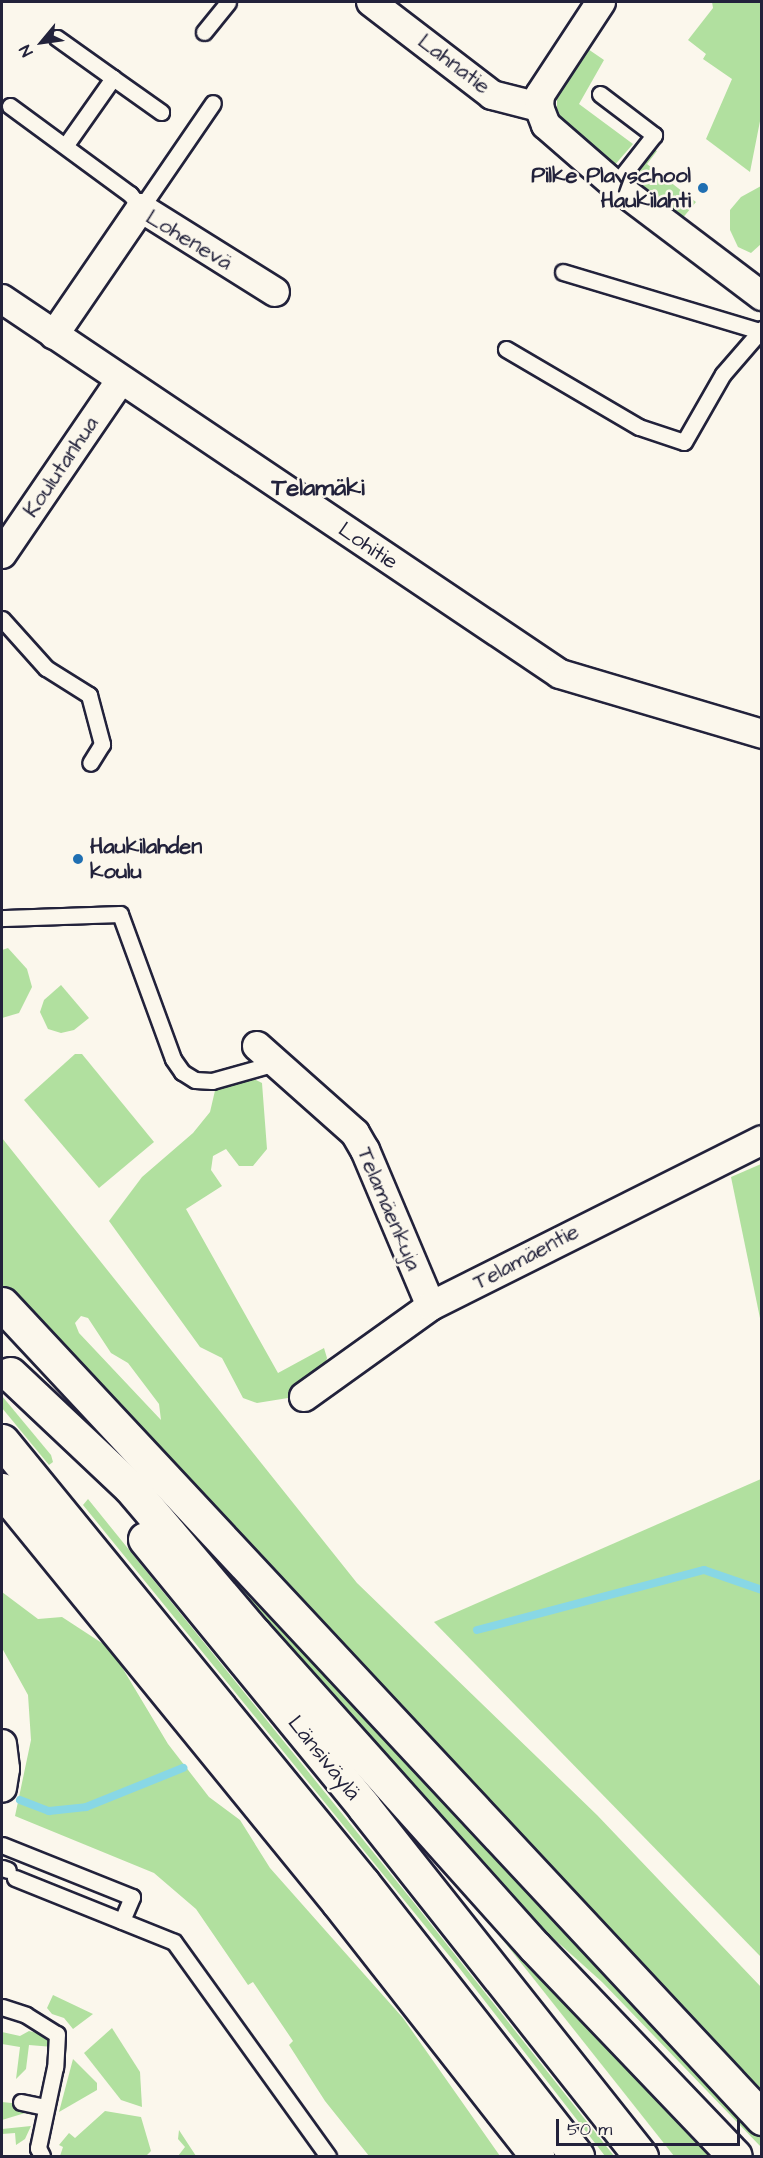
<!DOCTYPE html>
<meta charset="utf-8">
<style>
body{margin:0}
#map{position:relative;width:763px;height:2158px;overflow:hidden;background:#fbf7ec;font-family:"Architects Daughter",sans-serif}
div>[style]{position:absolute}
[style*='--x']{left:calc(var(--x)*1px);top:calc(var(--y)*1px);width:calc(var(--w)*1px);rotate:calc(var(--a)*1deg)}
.green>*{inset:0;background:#b1e09f}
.stream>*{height:8px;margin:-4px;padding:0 4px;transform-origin:4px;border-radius:4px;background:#88d7e5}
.roads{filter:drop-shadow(2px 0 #22223b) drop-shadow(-2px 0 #22223b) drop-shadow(0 2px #22223b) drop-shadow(0 -2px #22223b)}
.lane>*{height:15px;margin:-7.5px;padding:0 7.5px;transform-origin:7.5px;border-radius:7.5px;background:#fbf7ec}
.street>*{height:28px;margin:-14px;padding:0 14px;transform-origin:14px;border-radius:14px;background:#fbf7ec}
.highway>*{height:33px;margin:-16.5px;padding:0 16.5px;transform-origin:16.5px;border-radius:16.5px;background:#fbf7ec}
.dots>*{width:16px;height:16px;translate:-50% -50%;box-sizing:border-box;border:3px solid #fbf7ec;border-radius:50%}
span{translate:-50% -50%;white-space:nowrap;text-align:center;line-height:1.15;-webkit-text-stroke:5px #fbf7ec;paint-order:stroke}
.street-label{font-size:22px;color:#22223b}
.poi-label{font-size:22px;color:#22223b;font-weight:700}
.right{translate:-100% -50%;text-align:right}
.left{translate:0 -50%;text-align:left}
.neighbourhood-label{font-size:24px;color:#22223b;font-weight:700}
.frame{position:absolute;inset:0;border:3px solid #22223b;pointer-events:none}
.north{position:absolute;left:12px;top:12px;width:60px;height:60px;-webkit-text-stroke:4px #fbf7ec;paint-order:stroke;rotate:241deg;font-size:16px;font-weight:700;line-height:24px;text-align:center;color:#22223b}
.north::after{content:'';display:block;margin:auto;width:21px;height:27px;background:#22223b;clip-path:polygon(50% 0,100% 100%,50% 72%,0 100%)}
.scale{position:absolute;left:556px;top:2119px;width:184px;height:27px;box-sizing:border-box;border:3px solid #22223b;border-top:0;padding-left:8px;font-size:18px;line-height:21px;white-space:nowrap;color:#22223b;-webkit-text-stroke:4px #fbf7ec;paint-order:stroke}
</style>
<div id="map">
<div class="green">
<div style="clip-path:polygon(712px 2px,761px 2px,761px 116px,750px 172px,706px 139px,732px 79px,703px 59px,706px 54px,688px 40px,713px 8px)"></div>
<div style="clip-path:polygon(585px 47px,604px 60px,579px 104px,633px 144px,613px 167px,566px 128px,557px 109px,557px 91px)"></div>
<div style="clip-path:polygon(654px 149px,657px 151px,647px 164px,696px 202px,681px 220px,633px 182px)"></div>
<div style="clip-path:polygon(761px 186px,761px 244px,751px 253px,738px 247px,730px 230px,730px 210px,741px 197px)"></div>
<div style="clip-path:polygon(8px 948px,27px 969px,32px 987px,19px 1013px,2px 1018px,2px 950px)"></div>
<div style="clip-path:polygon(61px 985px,89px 1018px,74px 1030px,61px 1033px,48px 1029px,40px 1012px,44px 1000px)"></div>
<div style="clip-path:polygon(75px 1054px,82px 1054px,154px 1142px,99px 1188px,24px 1100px)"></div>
<div style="clip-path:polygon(250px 1077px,262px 1083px,267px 1149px,253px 1166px,239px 1166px,226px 1149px,213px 1156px,211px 1170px,222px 1186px,186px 1209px,278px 1373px,324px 1348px,327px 1358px,323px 1372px,288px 1398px,257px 1403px,243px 1398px,222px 1358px,200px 1347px,109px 1221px,142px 1177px,193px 1133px,210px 1112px,217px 1082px)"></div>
<div style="clip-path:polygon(evenodd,2px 1138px,357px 1583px,597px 1815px,761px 1987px,761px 2098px,2px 1285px,2px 1138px,81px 1316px,88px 1318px,111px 1353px,128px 1363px,159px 1404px,161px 1420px,79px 1333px,75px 1323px,81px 1316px)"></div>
<div style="clip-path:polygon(761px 1164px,761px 1323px,731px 1177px)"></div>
<div style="clip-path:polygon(2px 1396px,51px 1455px,53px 1462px,49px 1465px,2px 1408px)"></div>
<div style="clip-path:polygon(114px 1448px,761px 2131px,761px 2147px,602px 1982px,523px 1911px,146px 1490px)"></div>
<div style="clip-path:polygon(761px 1479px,761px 1957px,434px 1622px)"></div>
<div style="clip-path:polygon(88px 1499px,411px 1899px,614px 2156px,605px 2156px,460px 1969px,83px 1505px)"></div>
<div style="clip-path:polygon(2px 1592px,38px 1619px,62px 1617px,111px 1649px,168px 1744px,209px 1797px,240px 1820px,270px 1868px,403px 2018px,500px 2156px,369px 2156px,325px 2101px,289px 2045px,293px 2041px,253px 1982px,248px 1985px,196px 1909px,154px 1873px,15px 1816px,31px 1740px,28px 1695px,2px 1648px)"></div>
<div style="clip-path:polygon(457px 1882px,716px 2156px,674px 2156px)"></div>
<div style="clip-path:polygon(53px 1995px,93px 2014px,73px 2029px,64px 2018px,52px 2014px,47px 2008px)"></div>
<div style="clip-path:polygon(112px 2028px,140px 2072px,142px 2107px,121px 2100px,84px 2053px)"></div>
<div style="clip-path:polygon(29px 2031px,53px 2037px,53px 2047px,29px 2045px,26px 2069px,16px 2079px,20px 2047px,2px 2044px,2px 2032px,20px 2036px)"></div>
<div style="clip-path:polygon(73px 2059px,97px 2083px,97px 2090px,59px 2112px)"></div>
<div style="clip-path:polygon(2px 2102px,21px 2104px,35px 2110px,2px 2120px)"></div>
<div style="clip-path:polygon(105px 2111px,141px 2117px,151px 2151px,146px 2156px,60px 2156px,63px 2147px,59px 2145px,69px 2133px,75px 2138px)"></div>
<div style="clip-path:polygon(31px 2126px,25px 2139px,16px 2145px,15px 2133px,2px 2134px,2px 2129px)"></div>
<div style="clip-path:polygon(179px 2130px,196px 2156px,178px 2156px,185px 2147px,178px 2139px)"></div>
</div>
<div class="stream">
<div style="--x:477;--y:1630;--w:235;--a:-14.8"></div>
<div style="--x:704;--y:1570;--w:61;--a:19"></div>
<div style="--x:20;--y:1800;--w:31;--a:21"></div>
<div style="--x:49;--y:1811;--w:37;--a:-6"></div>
<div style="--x:86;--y:1807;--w:105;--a:-21.9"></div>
</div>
<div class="roads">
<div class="lane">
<div style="--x:204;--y:32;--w:38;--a:-51"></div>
<div style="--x:57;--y:38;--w:69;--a:35.5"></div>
<div style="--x:113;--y:78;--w:83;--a:125.2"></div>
<div style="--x:113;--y:78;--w:59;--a:35.3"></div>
<div style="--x:600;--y:94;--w:68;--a:37.2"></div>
<div style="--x:654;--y:135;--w:63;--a:128"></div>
<div style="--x:10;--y:106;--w:149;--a:36.3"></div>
<div style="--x:130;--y:194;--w:18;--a:52"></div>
<div style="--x:141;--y:208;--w:127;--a:-55.6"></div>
<div style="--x:563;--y:272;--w:206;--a:16.7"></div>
<div style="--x:506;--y:349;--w:154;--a:30.4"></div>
<div style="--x:639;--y:427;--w:47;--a:18.4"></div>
<div style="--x:684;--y:442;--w:78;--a:-60.2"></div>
<div style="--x:723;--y:374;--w:60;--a:-49.1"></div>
<div style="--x:2;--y:619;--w:66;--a:48.1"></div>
<div style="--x:46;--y:668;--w:51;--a:32.1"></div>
<div style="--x:89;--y:695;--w:51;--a:75.1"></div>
<div style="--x:102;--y:744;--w:22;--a:122"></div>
<div style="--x:2;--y:918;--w:118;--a:-1.9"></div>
<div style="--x:120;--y:914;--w:154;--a:69.9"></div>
<div style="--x:173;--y:1059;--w:16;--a:55"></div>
<div style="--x:182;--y:1072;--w:15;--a:32"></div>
<div style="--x:195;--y:1080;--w:17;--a:3"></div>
<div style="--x:212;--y:1081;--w:66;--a:-15.7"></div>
<div style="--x:2;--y:1845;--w:140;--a:21.8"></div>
<div style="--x:132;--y:1897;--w:26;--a:113"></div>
<div style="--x:2;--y:1868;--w:6;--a:18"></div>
<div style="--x:15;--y:1878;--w:171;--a:21.9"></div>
<div style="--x:174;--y:1942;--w:264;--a:54.3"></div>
<div style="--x:2;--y:2007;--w:25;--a:18"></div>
<div style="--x:26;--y:2015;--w:36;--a:32"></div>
<div style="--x:57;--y:2034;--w:33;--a:93"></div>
<div style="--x:55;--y:2067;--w:83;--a:101.9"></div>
<div style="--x:38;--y:2148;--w:9;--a:63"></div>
<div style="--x:21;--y:2102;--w:25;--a:12"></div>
</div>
<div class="street">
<div style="--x:371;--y:2;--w:153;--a:37.5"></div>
<div style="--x:492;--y:95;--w:49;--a:14.3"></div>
<div style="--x:601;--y:2;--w:111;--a:123.3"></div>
<div style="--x:540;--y:95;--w:12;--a:95"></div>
<div style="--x:539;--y:107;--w:19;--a:69"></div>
<div style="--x:546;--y:125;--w:91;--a:41"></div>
<div style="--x:615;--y:185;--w:184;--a:37.1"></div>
<div style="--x:2;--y:299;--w:672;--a:33.9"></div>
<div style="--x:560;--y:674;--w:211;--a:16.5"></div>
<div style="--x:54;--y:335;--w:154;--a:-55.6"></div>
<div style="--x:141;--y:208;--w:158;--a:32.1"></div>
<div style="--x:2;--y:554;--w:209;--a:-55.7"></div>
<div style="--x:257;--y:1046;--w:131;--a:41.6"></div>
<div style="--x:355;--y:1133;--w:20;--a:60"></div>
<div style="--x:365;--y:1150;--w:169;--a:67.1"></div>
<div style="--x:304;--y:1397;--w:156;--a:-35.6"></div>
<div style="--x:431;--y:1306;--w:370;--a:-26.6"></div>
<div style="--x:2;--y:1744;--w:25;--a:83"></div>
<div style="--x:5;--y:1769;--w:19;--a:99"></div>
</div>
<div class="highway">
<div style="--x:2;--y:1304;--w:1114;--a:46.96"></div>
<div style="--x:10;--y:1374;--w:165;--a:43.3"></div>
<div style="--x:130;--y:1487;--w:192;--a:49.7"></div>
<div style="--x:254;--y:1633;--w:421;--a:48.2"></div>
<div style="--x:535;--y:1947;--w:289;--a:46.3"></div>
<div style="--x:2;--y:1441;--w:571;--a:50.76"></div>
<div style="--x:363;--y:1883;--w:347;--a:51.9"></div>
<div style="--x:2;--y:1490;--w:532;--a:50.8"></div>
<div style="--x:338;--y:1902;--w:323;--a:51.9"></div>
<div style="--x:145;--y:1539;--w:346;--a:50.7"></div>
<div style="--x:364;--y:1807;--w:446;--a:51.6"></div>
</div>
</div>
<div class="dots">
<div style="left:703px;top:188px;background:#1f6fb2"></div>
<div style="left:78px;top:859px;background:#1f6fb2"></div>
</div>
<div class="street-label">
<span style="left:454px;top:64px;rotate:37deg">Lahnatie</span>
<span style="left:189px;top:240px;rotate:31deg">Lohenevä</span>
<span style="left:61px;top:467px;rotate:-56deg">Koulutanhua</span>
<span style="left:368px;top:546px;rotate:34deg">Lohitie</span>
<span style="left:389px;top:1209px;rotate:67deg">Telamäenkuja</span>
<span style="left:526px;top:1257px;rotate:-28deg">Telamäentie</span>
<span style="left:324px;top:1758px;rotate:51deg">Länsiväylä</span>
</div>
<div class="poi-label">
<span class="right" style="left:691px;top:188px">Pilke Playschool<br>Haukilahti</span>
<span class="left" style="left:90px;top:859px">Haukilahden<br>koulu</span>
</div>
<div class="neighbourhood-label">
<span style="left:318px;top:489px">Telamäki</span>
</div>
<div class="frame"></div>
<div class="north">N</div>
<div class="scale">50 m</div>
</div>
